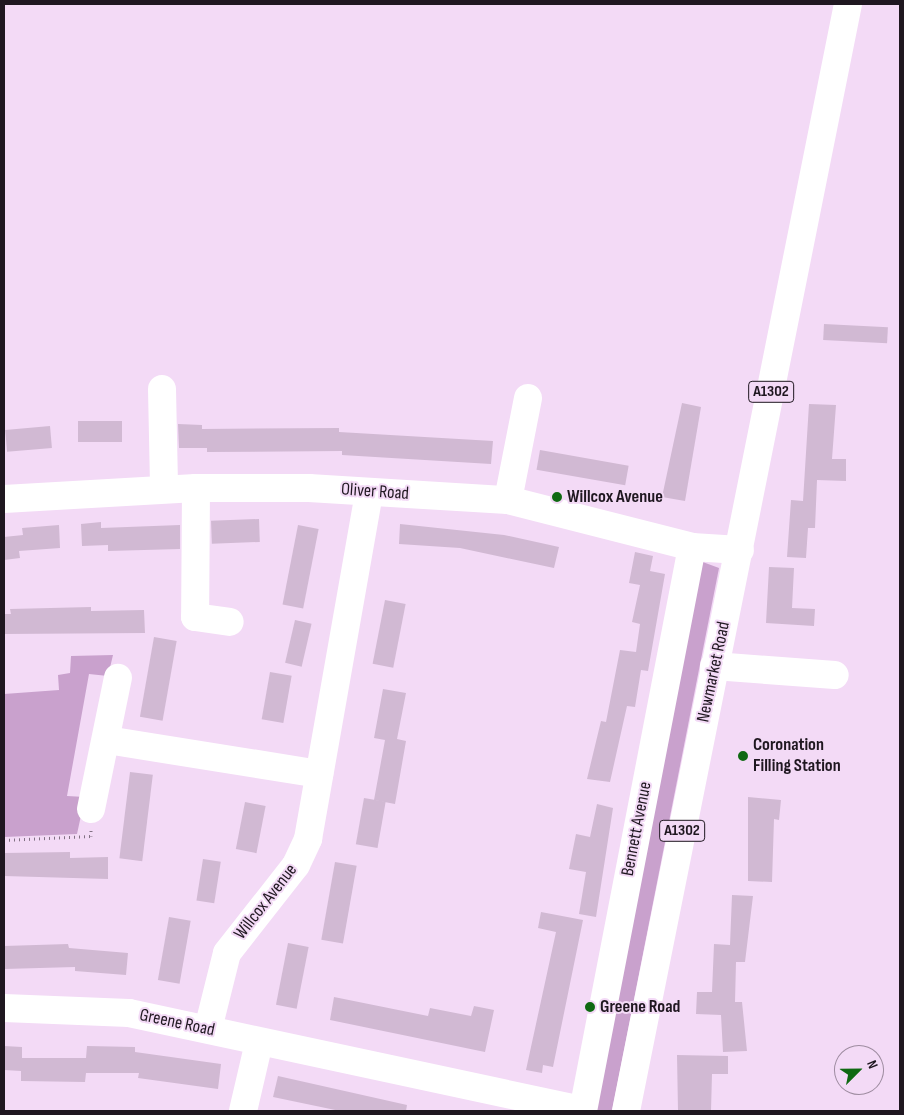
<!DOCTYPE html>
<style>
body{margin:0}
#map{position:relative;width:904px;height:1115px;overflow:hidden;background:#f3daf6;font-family:"Sofia Sans Condensed",sans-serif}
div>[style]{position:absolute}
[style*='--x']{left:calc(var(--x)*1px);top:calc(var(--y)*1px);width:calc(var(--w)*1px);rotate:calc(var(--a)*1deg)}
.green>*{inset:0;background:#c9a1cd}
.building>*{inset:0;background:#d1b9d3;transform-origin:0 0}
.path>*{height:3px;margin-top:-1.5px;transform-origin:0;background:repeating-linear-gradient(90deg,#817183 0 1px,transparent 0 5px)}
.minor>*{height:28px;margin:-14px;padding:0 14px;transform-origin:14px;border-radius:14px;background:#fff}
.major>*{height:28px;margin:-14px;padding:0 14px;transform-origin:14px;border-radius:14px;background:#fff}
.dots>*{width:14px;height:14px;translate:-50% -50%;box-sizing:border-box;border:2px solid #f3daf6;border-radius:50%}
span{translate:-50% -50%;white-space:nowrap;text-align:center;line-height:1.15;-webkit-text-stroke:4px #f3daf6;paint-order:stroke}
.shield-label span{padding:1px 4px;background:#f3daf6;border:1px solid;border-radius:4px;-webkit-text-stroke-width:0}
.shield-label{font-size:16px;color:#1f1720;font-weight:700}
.street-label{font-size:18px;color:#1f1720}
.poi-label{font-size:18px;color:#1f1720;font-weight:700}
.left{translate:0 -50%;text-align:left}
.frame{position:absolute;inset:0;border:5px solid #1f1720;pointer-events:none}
.north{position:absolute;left:834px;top:1045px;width:50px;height:50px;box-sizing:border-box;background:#f3daf6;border:1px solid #9e8ca0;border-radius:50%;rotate:67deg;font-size:14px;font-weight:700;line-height:20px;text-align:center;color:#1f1720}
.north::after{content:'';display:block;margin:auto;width:18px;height:22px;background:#0f6912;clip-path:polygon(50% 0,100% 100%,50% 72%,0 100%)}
</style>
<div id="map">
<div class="green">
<div style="clip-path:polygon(700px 561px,719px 568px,612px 1111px,595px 1111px)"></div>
<div style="clip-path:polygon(113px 655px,108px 676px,89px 674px,67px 796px,85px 797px,77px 834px,4px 837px,4px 694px,59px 690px,58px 675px,70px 673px,71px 656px)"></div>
</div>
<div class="building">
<div style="left:824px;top:324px;width:64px;height:16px;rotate:3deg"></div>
<div style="clip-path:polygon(682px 403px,701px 407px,685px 501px,662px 497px)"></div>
<div style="clip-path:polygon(809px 404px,836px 405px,832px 459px,846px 459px,846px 481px,817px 480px,815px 528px,808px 528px,806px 558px,787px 557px,791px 500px,803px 501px)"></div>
<div style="left:122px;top:421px;width:21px;height:44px;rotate:90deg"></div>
<div style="clip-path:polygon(178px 424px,202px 425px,202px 429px,339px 428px,339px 432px,493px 441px,491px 464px,342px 455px,342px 451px,207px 452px,207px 448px,179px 448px)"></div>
<div style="left:50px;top:426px;width:22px;height:45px;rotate:85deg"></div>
<div style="left:540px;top:450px;width:90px;height:20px;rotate:10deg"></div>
<div style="left:259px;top:519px;width:23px;height:48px;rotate:88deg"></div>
<div style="clip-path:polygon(101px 522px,101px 528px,180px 525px,180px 549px,108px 551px,108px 545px,82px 546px,81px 524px)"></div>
<div style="clip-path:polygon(400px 524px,504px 535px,559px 547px,554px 568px,460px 548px,399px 544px)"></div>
<div style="clip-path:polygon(59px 525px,60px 548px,19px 551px,20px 558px,4px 560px,4px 537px,23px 535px,22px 528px)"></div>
<div style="left:298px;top:525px;width:21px;height:81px;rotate:11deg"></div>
<div style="clip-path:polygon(635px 552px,653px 556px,650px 571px,665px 574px,648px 671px,641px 670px,635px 707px,627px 706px,610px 782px,587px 779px,601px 721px,606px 722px,620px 650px,636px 652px,640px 624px,632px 622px,640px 585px,629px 583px)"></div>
<div style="clip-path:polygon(769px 567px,794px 568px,792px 608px,815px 609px,814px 626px,766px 623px)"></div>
<div style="left:385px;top:600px;width:21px;height:65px;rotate:11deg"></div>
<div style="clip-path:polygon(91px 607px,91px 611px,144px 610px,145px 633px,4px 634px,4px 614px,11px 614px,10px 609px)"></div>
<div style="left:295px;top:620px;width:17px;height:44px;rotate:13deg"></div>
<div style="left:154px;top:637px;width:23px;height:81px;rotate:10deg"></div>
<div style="left:270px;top:672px;width:22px;height:48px;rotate:10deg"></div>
<div style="clip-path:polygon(383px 689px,406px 693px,397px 739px,406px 741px,395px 804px,374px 800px,385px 740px,374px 738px)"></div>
<div style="left:130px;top:772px;width:23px;height:87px;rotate:7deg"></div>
<div style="clip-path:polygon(748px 797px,781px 800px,779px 820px,774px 819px,772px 882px,748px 881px)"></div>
<div style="left:364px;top:798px;width:22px;height:47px;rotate:10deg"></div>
<div style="left:245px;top:802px;width:21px;height:48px;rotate:11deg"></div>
<div style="clip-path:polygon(597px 804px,613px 808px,596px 917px,579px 914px,586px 872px,569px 869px,576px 834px,590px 837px)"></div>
<div style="clip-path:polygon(70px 852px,70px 858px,108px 857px,108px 879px,4px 876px,4px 853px)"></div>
<div style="left:203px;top:859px;width:18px;height:42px;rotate:9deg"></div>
<div style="left:335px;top:862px;width:22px;height:79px;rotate:10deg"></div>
<div style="clip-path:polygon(732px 895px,753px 896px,745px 962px,736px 962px,735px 1002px,742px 1002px,747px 1051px,723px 1052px,721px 1015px,696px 1014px,697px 992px,712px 992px,714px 944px,730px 945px)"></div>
<div style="clip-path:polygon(541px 912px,583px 920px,553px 1067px,543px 1065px,542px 1073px,526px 1070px,556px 932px,538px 928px)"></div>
<div style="left:169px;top:917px;width:22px;height:64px;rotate:10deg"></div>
<div style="left:288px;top:943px;width:21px;height:63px;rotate:11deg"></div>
<div style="clip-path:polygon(68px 944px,69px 948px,128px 953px,126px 975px,75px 971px,75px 967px,4px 969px,4px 946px)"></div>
<div style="clip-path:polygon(334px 997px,428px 1016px,430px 1008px,471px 1016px,474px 1006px,494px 1010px,485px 1052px,330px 1020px)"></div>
<div style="clip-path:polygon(4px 1046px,22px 1047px,22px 1058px,86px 1058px,87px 1046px,135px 1047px,135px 1052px,221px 1064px,218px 1089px,138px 1078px,139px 1073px,86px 1073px,85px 1082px,21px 1081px,21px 1071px,4px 1070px)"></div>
<div style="clip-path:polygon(677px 1055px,728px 1056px,728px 1074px,712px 1074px,711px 1111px,678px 1111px)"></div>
<div style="clip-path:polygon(278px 1076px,407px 1105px,406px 1111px,340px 1111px,273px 1097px)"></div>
</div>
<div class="path">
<div style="--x:4;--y:840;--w:87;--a:-2.6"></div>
<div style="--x:91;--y:836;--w:7;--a:-90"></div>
</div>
<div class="minor">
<div style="--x:162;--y:389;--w:99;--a:88.8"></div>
<div style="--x:196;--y:488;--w:129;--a:90.4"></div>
<div style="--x:195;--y:617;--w:35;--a:8"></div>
<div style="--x:4;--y:499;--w:192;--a:-3.3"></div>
<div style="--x:196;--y:488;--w:113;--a:0"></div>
<div style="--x:309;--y:488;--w:199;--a:3.5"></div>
<div style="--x:508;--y:500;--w:190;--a:14.3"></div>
<div style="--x:692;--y:547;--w:48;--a:3.6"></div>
<div style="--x:508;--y:500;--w:104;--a:-78.9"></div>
<div style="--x:714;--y:666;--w:121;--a:4.3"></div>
<div style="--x:107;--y:740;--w:215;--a:9.1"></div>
<div style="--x:91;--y:809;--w:134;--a:-78.4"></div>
<div style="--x:4;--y:1008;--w:125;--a:2.3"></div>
<div style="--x:129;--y:1013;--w:464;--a:12.1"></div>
<div style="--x:208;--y:1029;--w:78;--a:-76"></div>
<div style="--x:227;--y:953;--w:112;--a:-51.9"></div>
<div style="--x:296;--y:865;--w:29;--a:-65"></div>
<div style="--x:308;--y:839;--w:352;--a:-80"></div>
<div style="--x:243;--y:1111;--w:71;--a:-76.9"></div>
<div style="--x:583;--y:1111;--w:574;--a:-79.06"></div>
</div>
<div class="major">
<div style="--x:626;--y:1111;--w:1129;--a:-78.66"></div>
</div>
<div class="dots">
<div style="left:557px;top:497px;background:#0f6912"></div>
<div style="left:743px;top:756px;background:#0f6912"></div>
<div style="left:590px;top:1007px;background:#0f6912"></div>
</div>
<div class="shield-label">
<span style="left:771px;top:392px">A1302</span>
<span style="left:682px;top:831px">A1302</span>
</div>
<div class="street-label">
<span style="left:375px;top:492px;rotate:4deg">Oliver Road</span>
<span style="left:714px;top:672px;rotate:-78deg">Newmarket Road</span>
<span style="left:637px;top:829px;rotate:-79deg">Bennett Avenue</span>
<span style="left:266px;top:902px;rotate:-52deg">Willcox Avenue</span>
<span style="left:177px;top:1023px;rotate:12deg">Greene Road</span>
</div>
<div class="poi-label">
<span class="left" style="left:567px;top:497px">Willcox Avenue</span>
<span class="left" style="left:753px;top:756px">Coronation<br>Filling Station</span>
<span class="left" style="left:600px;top:1007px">Greene Road</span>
</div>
<div class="frame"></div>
<div class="north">N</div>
</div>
